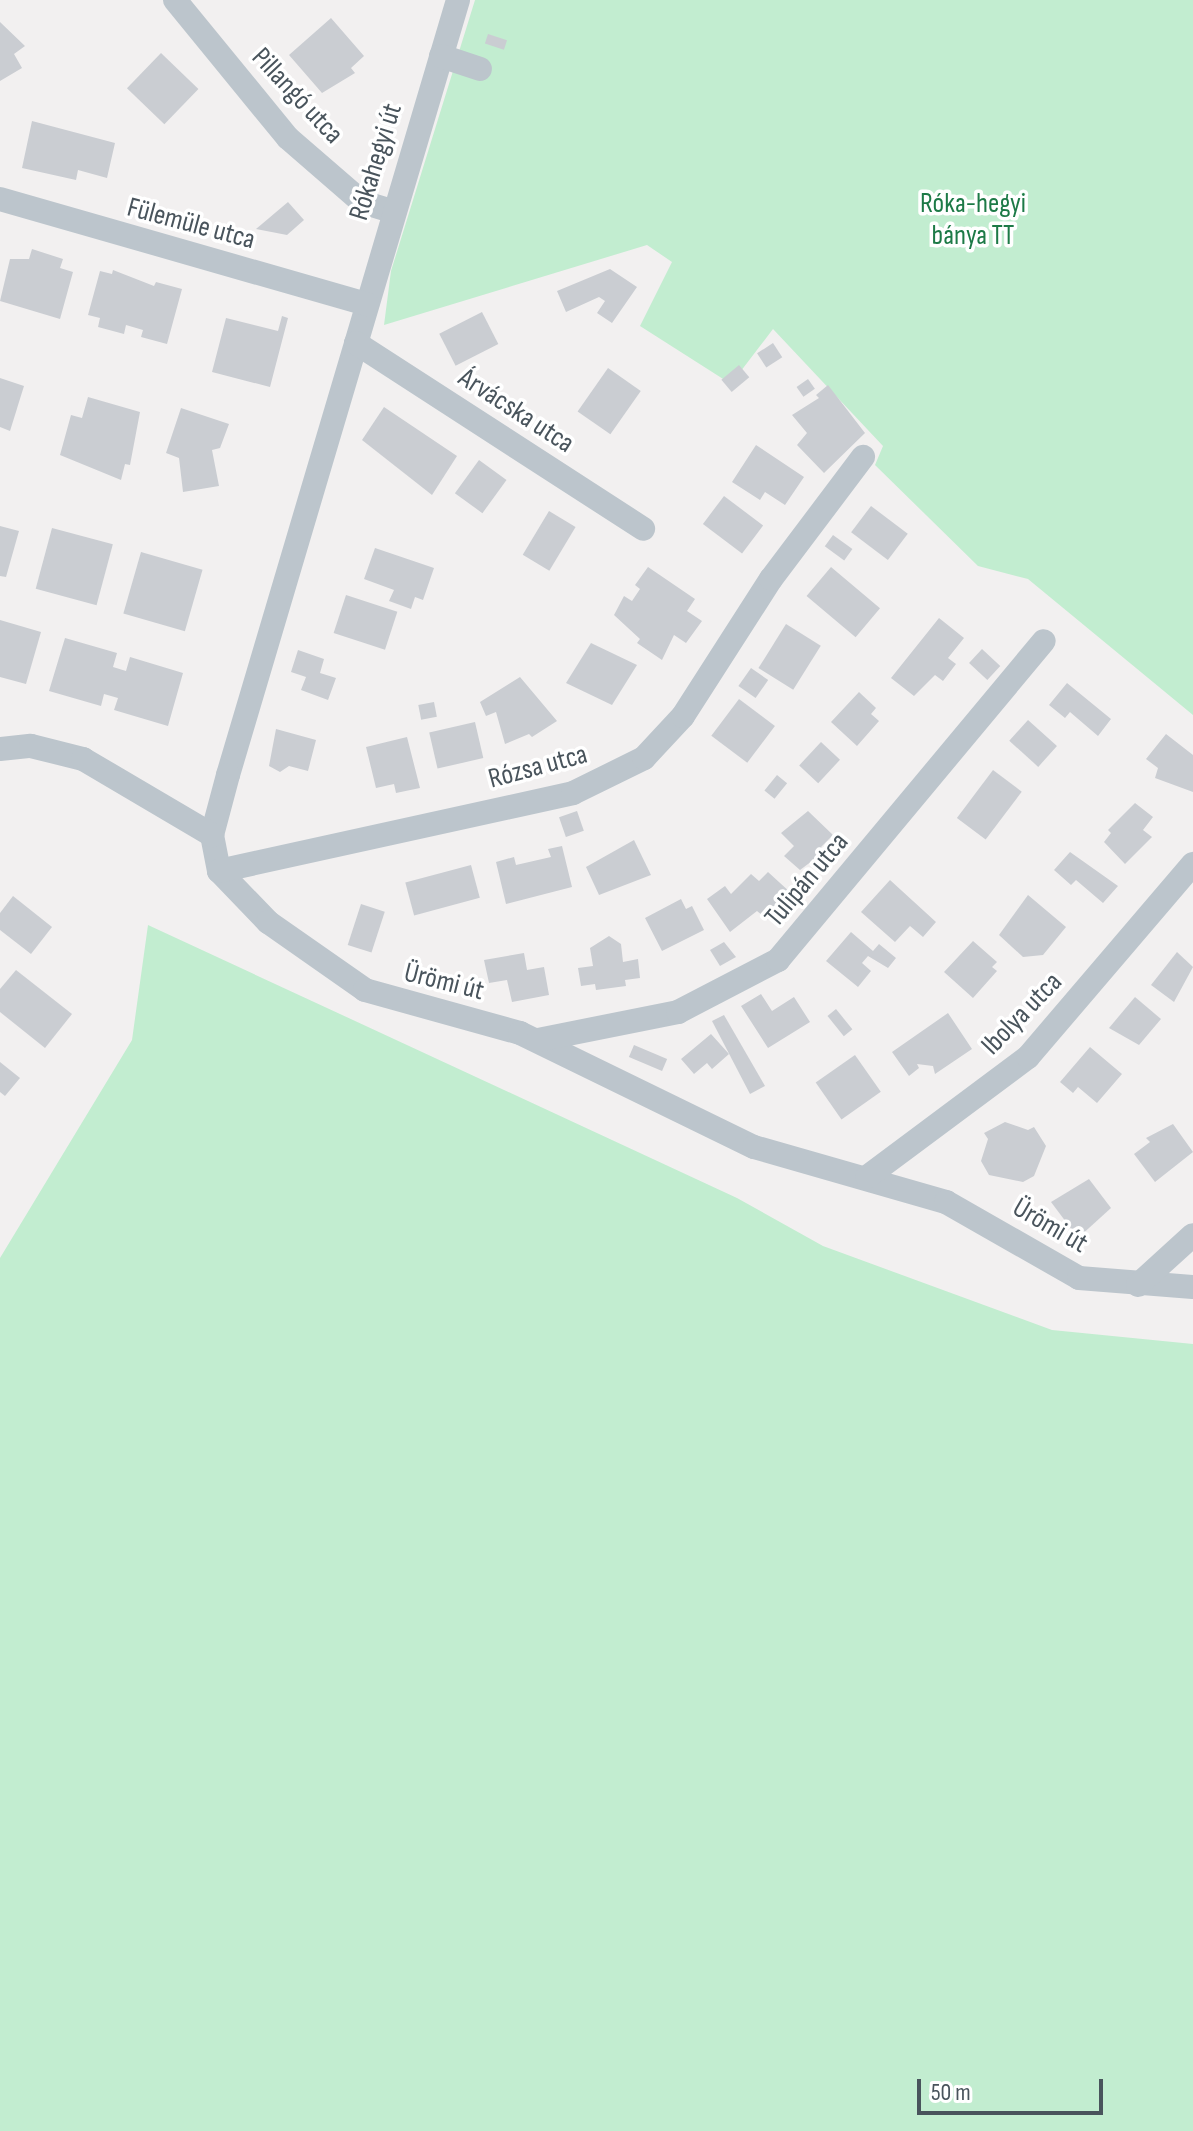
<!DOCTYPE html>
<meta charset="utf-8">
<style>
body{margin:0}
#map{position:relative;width:1193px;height:2131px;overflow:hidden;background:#f2f0f0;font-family:"Sofia Sans Condensed",sans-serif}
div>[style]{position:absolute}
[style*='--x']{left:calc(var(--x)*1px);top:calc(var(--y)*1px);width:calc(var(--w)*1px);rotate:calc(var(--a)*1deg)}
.green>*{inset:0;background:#c2edd0}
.building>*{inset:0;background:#cacdd2;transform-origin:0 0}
.minor>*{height:24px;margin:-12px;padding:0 12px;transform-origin:12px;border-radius:12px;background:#bcc5cc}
span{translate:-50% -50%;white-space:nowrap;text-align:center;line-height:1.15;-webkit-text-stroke:7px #fff;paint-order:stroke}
.street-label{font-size:28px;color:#49545c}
.park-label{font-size:28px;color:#1d7a47}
.scale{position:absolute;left:917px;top:2079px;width:186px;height:36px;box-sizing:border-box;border:4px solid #49545c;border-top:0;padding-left:10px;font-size:24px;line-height:28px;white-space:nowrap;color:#49545c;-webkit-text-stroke:6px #fff;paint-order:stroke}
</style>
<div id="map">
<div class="green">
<div style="clip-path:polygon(475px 0,1193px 0,1193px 715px,1028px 579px,978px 566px,875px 465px,883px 446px,773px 329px,731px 384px,640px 326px,672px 262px,647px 245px,384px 325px,391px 271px)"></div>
<div style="clip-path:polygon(148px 925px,737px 1198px,823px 1246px,1052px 1330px,1193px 1344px,1193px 2131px,0 2131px,0 1258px,132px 1040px)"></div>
</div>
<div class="building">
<div style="clip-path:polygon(331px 18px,364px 56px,351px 68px,355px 73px,322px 93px,289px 55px)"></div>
<div style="clip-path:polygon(0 22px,25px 46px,14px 54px,22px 68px,0 81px)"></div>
<div style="left:488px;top:34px;width:20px;height:10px;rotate:18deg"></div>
<div style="left:161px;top:53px;width:52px;height:49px;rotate:44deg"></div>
<div style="clip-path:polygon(32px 121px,115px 143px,107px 178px,78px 170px,76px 180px,22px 168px)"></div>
<div style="clip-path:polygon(288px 202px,304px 220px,287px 235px,256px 229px)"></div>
<div style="clip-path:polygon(32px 249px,63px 259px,60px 268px,73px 272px,60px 319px,0 301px,10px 259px,29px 259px)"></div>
<div style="clip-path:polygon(610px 269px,637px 287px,612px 323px,597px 313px,605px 301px,599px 297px,566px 312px,557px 291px)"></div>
<div style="clip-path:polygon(113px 270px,154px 286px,156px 282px,182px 289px,167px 344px,141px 337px,143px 330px,126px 325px,124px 334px,98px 327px,100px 318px,88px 315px,100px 271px,112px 274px)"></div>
<div style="left:482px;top:312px;width:36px;height:48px;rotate:63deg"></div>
<div style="clip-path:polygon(282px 316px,288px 318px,270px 387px,212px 372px,226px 318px,278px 331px)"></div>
<div style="left:773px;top:343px;width:17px;height:19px;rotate:57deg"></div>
<div style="left:739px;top:365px;width:16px;height:23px;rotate:50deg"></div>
<div style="left:608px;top:368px;width:40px;height:53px;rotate:35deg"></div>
<div style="clip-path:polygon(0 378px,24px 386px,10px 431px,0 427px)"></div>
<div style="left:808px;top:379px;width:12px;height:14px;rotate:55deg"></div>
<div style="clip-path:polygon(828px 385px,865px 433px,824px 473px,797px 445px,807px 433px,792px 415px,819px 398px,816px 395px)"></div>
<div style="clip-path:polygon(88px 397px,140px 412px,130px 465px,125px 464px,121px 480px,60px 455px,71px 415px,82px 418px)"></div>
<div style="clip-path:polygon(384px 407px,457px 456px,432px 495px,362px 440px)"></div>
<div style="clip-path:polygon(181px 408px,229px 424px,220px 448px,212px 450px,219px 486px,183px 492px,179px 458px,166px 453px)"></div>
<div style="clip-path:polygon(756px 445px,804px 477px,785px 505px,765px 492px,760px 500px,732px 482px)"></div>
<div style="left:479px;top:460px;width:34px;height:41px;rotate:36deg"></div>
<div style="left:724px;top:496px;width:49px;height:35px;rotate:37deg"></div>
<div style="left:871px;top:506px;width:46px;height:33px;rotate:37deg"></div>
<div style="left:549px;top:511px;width:31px;height:51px;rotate:31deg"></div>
<div style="clip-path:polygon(0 526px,19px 531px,6px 577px,0 576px)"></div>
<div style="left:52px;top:528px;width:63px;height:63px;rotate:15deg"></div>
<div style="left:833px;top:535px;width:24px;height:14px;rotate:36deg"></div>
<div style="clip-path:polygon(375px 548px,434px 568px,423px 600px,415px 597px,411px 609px,389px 601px,394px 590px,364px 579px)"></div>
<div style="left:141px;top:552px;width:64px;height:64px;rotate:16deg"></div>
<div style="clip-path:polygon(648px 567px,695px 599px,687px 611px,702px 621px,686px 643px,674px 635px,662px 660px,637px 643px,640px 639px,614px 615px,624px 596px,632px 601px,640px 589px,635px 585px)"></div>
<div style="left:831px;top:567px;width:64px;height:38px;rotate:40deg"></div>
<div style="left:346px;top:595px;width:54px;height:40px;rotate:18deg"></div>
<div style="clip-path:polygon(939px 618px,964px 638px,948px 658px,956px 664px,943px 681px,935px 675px,914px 696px,891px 678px)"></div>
<div style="clip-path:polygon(0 620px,41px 632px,26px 684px,0 677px)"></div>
<div style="left:786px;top:624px;width:41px;height:52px;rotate:32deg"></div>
<div style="clip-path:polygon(65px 638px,117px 653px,113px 667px,126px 671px,130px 657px,183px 673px,168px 726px,114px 710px,118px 698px,104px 694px,101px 706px,49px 691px)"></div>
<div style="clip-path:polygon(591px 643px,637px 665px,612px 705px,566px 683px)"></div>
<div style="left:982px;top:649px;width:25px;height:19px;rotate:43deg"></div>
<div style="clip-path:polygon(298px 650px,324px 659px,320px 673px,336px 678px,328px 700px,301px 690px,306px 677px,291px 672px)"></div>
<div style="left:751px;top:668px;width:21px;height:22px;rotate:35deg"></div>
<div style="clip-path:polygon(520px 677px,557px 721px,532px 737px,529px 734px,505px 744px,496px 712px,486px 716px,480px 702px)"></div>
<div style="clip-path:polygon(1067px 683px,1111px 719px,1098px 736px,1070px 712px,1065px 718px,1049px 705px)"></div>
<div style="clip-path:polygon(859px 692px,876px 708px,871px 714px,879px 721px,857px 746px,831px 722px)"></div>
<div style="left:739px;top:699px;width:45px;height:46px;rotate:37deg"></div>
<div style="left:434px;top:702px;width:15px;height:16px;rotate:79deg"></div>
<div style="left:1028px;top:720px;width:39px;height:28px;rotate:42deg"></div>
<div style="left:475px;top:722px;width:37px;height:47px;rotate:77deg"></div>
<div style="clip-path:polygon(276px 729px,316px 740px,308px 771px,289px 766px,280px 772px,269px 766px)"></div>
<div style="clip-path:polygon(1166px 734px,1193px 755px,1193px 792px,1155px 778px,1158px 768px,1146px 759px)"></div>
<div style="clip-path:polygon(407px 737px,420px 788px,396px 793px,394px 784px,376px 788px,366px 747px)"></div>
<div style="left:821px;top:742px;width:26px;height:32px;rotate:43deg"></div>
<div style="left:993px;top:770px;width:36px;height:60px;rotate:37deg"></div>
<div style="left:777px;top:775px;width:13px;height:20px;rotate:39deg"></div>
<div style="clip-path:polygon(1135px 803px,1153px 817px,1143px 830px,1152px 837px,1125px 864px,1104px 842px,1111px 833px,1108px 830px)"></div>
<div style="left:577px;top:811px;width:21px;height:19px;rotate:71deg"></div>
<div style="clip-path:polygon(808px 811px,833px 835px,821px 847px,824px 852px,800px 870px,784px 856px,794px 846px,781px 833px)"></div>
<div style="clip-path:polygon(634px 840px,651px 875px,599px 895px,586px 867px)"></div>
<div style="clip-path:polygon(562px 846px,572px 887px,506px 904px,496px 862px,514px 857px,516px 865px,551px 857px,548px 849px)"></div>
<div style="clip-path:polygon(1070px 852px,1118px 886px,1103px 903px,1076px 880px,1071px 885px,1054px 870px)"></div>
<div style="left:471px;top:865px;width:34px;height:68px;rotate:75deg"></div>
<div style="clip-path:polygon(768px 872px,791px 893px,768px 920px,757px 911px,730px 932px,707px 899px,725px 886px,731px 894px,751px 874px,759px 881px)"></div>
<div style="clip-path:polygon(890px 880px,936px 922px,923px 937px,910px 926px,895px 942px,861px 912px)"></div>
<div style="clip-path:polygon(1028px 895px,1066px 927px,1043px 955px,1023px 957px,999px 935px)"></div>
<div style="clip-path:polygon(13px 896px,52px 927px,31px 954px,0 930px,0 913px)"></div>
<div style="clip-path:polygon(681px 899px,686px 909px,692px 906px,704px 930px,662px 951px,645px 918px)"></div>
<div style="left:361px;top:904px;width:25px;height:43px;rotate:18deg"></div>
<div style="clip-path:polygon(851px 932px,873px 951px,879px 944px,896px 958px,888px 968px,868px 956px,862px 963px,871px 971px,858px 987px,826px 961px)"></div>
<div style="clip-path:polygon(609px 936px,621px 944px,623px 962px,638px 959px,640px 978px,625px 980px,626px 986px,596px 990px,595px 984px,581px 986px,578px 968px,593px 966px,590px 948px)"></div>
<div style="clip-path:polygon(973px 941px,997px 962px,992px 967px,997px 971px,973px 998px,944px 972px)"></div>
<div style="clip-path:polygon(724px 942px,736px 957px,720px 966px,710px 950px)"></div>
<div style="clip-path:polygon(1177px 952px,1193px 967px,1174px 1002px,1151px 985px)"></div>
<div style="clip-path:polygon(524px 953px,527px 970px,544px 967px,549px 995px,512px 1002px,507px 980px,489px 983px,484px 960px)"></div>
<div style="clip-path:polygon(16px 970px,72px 1014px,45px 1048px,0 1012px,0 989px)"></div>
<div style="clip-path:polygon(761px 994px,772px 1011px,794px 997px,810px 1022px,768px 1048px,741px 1006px)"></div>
<div style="clip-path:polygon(1135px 997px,1161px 1019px,1139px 1045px,1109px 1028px)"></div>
<div style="left:836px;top:1009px;width:26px;height:11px;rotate:51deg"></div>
<div style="clip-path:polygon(948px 1013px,972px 1049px,935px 1074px,933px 1066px,917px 1064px,919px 1068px,909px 1076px,892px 1052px)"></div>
<div style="clip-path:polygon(724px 1015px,765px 1086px,750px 1094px,712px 1021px)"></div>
<div style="clip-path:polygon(711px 1034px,729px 1054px,712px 1069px,707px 1063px,694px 1074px,681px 1059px)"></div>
<div style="left:634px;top:1045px;width:36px;height:13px;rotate:23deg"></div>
<div style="clip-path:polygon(1090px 1047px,1122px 1074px,1097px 1103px,1078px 1087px,1073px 1093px,1060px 1082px)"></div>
<div style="left:855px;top:1055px;width:45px;height:48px;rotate:55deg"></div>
<div style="clip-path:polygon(0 1062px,20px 1078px,5px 1096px,0 1092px)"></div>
<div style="clip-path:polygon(1005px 1122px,1028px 1130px,1034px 1127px,1046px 1146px,1034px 1176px,1023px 1182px,989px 1175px,981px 1161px,988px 1139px,984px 1133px)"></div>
<div style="clip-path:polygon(1173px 1124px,1193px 1152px,1155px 1182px,1134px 1154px,1150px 1142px,1146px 1138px)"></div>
<div style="clip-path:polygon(1089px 1179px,1111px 1208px,1078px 1238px,1051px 1202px)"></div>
</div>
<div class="minor">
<div style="--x:175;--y:0;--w:178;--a:50.7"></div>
<div style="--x:288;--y:138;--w:98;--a:40.9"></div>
<div style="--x:362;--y:202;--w:31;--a:17"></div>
<div style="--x:458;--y:0;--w:808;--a:106.53"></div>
<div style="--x:228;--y:775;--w:62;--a:104.9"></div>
<div style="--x:212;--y:835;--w:37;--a:79"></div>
<div style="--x:219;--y:871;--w:71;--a:46.1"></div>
<div style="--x:268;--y:922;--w:118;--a:35"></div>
<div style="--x:365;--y:990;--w:161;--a:15.5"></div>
<div style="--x:520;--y:1033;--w:260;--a:26"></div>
<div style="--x:754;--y:1147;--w:200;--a:16"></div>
<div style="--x:946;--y:1202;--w:153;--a:29.7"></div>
<div style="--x:1079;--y:1278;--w:114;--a:4.5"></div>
<div style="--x:441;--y:56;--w:41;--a:18.4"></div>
<div style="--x:0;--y:199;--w:382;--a:16"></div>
<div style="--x:356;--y:343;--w:342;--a:32.9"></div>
<div style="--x:0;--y:749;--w:31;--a:-6"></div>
<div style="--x:31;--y:746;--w:54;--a:14"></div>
<div style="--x:83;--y:759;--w:150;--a:30.5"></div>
<div style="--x:219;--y:871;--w:362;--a:-12.4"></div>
<div style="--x:573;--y:793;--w:79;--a:-26.2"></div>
<div style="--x:644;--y:758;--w:57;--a:-47.1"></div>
<div style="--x:683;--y:716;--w:163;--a:-57.3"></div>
<div style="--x:771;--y:579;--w:153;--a:-53"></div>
<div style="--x:538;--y:1040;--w:143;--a:-11.3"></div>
<div style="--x:678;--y:1012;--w:113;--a:-27.5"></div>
<div style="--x:778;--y:960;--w:415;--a:-50.2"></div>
<div style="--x:867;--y:1177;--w:201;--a:-36.7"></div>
<div style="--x:1028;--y:1057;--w:254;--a:-49.5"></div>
<div style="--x:1138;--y:1285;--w:74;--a:-42.3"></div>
</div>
<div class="street-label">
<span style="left:297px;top:96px;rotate:47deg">Pillangó utca</span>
<span style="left:376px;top:162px;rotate:-73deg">Rókahegyi út</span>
<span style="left:191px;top:224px;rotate:15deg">Fülemüle utca</span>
<span style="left:516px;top:411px;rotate:33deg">Árvácska utca</span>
<span style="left:538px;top:767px;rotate:-15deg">Rózsa utca</span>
<span style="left:807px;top:880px;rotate:-50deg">Tulipán utca</span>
<span style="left:444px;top:982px;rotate:14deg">Ürömi út</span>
<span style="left:1022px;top:1014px;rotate:-46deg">Ibolya utca</span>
<span style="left:1050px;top:1226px;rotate:30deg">Ürömi út</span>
</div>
<div class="park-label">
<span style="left:973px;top:220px">Róka-hegyi<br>bánya TT</span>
</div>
<div class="scale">50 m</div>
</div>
